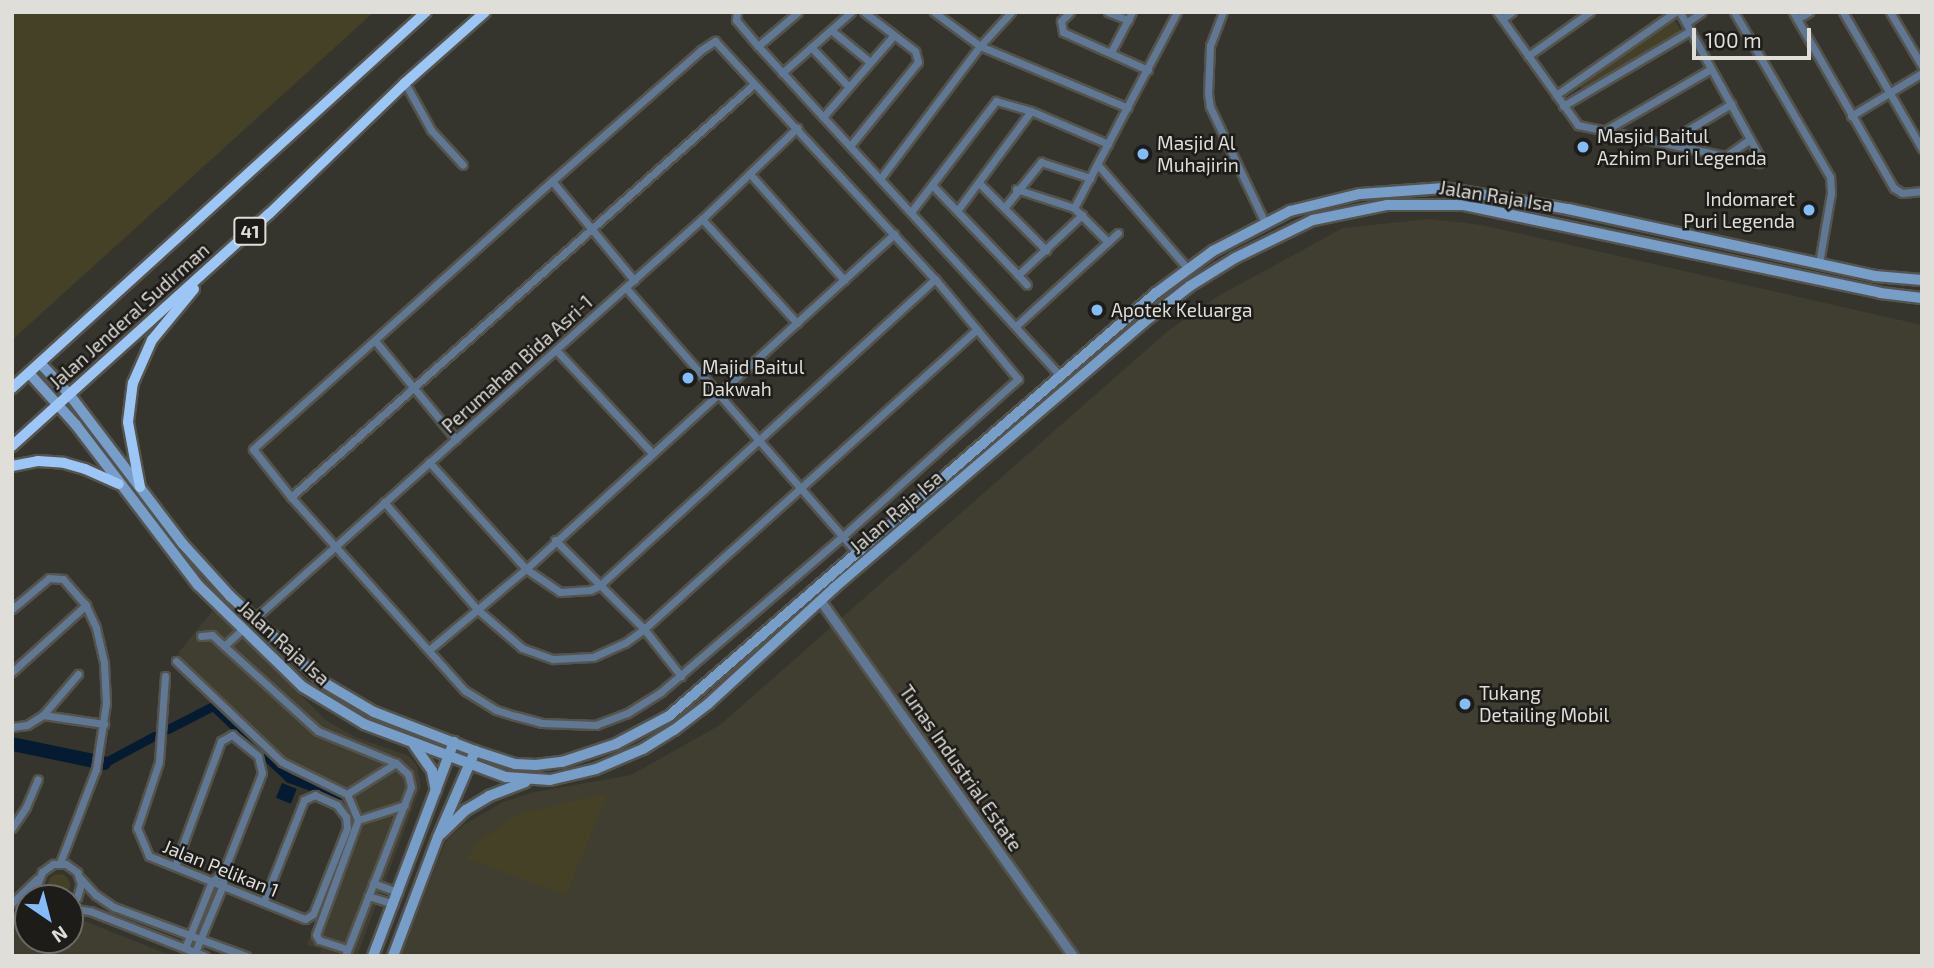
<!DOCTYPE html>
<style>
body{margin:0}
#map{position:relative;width:1934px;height:968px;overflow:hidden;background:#36352d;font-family:"Exo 2",sans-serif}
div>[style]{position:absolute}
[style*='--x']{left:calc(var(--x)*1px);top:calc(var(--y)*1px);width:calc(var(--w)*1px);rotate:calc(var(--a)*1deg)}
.built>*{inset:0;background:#403e30}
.green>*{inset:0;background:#444126}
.round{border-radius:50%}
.water>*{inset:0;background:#051b32;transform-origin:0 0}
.canal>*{height:9px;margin:-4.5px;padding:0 4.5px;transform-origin:4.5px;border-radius:4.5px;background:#051b32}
.river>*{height:14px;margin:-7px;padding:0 7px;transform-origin:7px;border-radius:7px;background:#051b32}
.roads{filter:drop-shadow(2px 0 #54534c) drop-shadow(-2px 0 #54534c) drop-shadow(0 2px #54534c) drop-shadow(0 -2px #54534c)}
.minor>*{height:7px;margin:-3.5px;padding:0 3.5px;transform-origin:3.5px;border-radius:3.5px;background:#607894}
.tertiary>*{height:9px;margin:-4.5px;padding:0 4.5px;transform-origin:4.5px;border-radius:4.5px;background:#607894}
.secondary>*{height:10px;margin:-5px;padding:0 5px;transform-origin:5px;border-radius:5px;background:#779dc9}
.trunk>*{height:10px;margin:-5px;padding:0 5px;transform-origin:5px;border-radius:5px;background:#9cc6f6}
.dots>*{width:19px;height:19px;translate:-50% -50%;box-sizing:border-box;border:4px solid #1d1c19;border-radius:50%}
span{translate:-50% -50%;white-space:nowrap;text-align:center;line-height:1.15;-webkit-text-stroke:5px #1d1c19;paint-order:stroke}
.shield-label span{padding:2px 5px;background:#1d1c19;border:2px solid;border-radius:5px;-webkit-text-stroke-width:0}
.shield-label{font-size:18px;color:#dfded9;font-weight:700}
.poi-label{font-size:19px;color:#dfded9}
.left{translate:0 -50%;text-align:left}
.right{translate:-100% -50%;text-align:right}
.street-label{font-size:19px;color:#dfded9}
.frame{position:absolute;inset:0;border:14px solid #dfded9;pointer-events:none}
.north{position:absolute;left:14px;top:884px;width:70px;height:70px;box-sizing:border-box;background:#1d1c19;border:2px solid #6b6a66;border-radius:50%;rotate:145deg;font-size:19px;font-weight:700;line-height:28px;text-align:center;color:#dfded9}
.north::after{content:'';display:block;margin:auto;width:24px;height:32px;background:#84bcfb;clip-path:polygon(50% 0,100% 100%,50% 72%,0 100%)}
.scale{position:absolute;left:1692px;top:28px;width:119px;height:32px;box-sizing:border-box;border:4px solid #dfded9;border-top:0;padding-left:9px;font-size:21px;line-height:24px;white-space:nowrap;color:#dfded9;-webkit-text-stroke:5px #1d1c19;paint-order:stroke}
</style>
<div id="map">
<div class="built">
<div style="clip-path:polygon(1429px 219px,1482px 225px,1922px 325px,1922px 956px,400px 956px,446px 841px,462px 826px,503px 802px,535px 792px,631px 775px,720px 725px,1169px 330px,1220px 295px,1343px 228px)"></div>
<div style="clip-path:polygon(214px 609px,326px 720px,355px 737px,409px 756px,417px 766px,421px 786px,357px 956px,320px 956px,321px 949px,307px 945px,349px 832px,350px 816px,338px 796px,288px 776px,174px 668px,180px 651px)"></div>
<div style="clip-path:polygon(70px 919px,82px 920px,172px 956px,12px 956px,12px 928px,28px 922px,28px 940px,70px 940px)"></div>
</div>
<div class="green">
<div style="clip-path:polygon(12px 12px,374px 12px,12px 340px)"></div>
<div style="clip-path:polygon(1674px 20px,1683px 33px,1584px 92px,1579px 85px)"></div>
<div style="clip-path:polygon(608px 793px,566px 895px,466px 859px,477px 843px,518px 814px)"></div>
<div class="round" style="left:48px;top:874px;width:22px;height:22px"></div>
</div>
<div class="water">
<div style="left:282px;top:783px;width:16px;height:16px;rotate:22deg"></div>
</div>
<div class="canal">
<div style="--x:168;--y:729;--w:51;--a:-27.1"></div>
<div style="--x:213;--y:706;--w:105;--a:43.5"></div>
<div style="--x:289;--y:778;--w:52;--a:20.2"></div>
<div style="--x:104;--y:763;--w:57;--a:-28.4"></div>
</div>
<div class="river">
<div style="--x:12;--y:744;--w:94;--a:11.7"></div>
</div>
<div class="roads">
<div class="minor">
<div style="--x:737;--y:12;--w:8;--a:97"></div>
<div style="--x:736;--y:20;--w:34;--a:50"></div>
<div style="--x:758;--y:46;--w:447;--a:47.5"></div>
<div style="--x:934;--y:12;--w:57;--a:36.5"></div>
<div style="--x:980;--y:46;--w:160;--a:22.7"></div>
<div style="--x:1070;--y:12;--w:13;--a:135"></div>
<div style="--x:1061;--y:21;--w:11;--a:80"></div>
<div style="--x:1063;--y:32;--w:93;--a:24.1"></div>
<div style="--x:1108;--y:12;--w:22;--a:22"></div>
<div style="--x:1223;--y:12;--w:36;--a:111"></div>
<div style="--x:1210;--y:46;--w:47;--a:92.4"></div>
<div style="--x:1208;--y:93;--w:14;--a:82"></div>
<div style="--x:1210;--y:107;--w:128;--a:64.6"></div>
<div style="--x:1497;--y:12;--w:139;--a:54.4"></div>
<div style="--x:1578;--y:125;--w:185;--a:11.9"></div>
<div style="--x:1759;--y:163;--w:4;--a:-63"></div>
<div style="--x:1761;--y:159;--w:168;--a:-118.9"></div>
<div style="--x:1734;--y:12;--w:191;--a:59.8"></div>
<div style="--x:1830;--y:177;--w:16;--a:86"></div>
<div style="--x:1831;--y:193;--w:71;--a:99.7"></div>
<div style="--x:1793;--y:12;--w:203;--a:60.2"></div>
<div style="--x:1894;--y:188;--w:9;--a:32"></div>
<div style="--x:1902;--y:193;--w:20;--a:-6"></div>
<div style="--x:1843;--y:12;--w:158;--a:60"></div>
<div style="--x:1890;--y:12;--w:63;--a:59.3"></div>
<div style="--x:1502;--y:19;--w:12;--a:-35"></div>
<div style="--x:1797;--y:19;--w:14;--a:-30"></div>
<div style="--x:1686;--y:23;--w:19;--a:-35"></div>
<div style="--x:831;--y:30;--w:50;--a:39.4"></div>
<div style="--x:715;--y:41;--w:324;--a:47.3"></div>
<div style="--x:935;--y:279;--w:130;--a:50.3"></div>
<div style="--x:1018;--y:379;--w:234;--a:138.1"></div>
<div style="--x:844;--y:535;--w:241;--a:139.4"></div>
<div style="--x:661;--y:692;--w:40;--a:148"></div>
<div style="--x:627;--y:713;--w:33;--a:159"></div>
<div style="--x:596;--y:725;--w:54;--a:-177.9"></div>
<div style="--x:542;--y:723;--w:28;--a:-165"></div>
<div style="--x:515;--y:716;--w:20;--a:-162"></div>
<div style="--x:496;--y:710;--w:36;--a:-148"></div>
<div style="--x:465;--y:691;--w:261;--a:-131.9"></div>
<div style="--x:291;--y:497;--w:61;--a:-128.4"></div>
<div style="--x:253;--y:449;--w:402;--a:-41.9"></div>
<div style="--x:552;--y:181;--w:198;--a:-41.3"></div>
<div style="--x:701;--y:50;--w:17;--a:-33"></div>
<div style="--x:758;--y:46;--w:52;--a:-40.4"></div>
<div style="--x:811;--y:47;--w:55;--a:46.5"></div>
<div style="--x:1111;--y:52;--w:45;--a:-62.3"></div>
<div style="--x:1528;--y:56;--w:76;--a:-35.4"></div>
<div style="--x:782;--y:73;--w:92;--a:-41.5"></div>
<div style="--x:405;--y:83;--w:54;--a:61"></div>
<div style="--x:431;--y:130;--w:47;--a:47.6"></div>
<div style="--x:1556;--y:95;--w:145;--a:-34.9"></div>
<div style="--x:1563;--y:106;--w:147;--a:-30.6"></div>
<div style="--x:1851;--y:116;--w:83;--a:-31.2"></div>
<div style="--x:823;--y:117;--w:108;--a:-49.1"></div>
<div style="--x:1606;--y:130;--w:121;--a:-30.2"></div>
<div style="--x:1668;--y:142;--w:74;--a:-31.1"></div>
<div style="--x:850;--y:146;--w:108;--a:-51"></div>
<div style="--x:918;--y:62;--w:11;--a:-105"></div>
<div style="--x:915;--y:51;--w:64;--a:-142.6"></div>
<div style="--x:1726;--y:156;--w:29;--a:-35"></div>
<div style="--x:1098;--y:165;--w:138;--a:49.1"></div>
<div style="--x:750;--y:174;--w:142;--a:48.4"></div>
<div style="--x:880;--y:179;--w:166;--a:-53.1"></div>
<div style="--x:980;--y:46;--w:46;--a:-47.6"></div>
<div style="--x:552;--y:181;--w:129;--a:50.4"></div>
<div style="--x:979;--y:183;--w:95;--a:45"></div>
<div style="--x:933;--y:186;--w:123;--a:46.3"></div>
<div style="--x:1018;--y:275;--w:88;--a:-43.2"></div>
<div style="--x:1016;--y:189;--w:61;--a:18.1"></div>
<div style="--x:1074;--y:208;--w:48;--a:45"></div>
<div style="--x:1005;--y:207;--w:58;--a:-51.3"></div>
<div style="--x:1041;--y:162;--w:52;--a:18.1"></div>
<div style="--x:1074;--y:208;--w:221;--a:-62.3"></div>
<div style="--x:957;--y:211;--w:124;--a:-53.5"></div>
<div style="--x:911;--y:212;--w:140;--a:-52.6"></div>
<div style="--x:996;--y:101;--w:36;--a:16"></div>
<div style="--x:1031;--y:111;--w:84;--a:23.2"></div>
<div style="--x:702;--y:219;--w:141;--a:47.6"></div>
<div style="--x:1018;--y:275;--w:13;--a:48"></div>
<div style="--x:626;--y:288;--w:350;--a:48.9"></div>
<div style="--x:1016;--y:326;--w:138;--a:-42.4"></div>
<div style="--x:376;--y:342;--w:126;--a:50.5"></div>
<div style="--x:556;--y:350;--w:139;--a:47"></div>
<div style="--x:429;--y:462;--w:144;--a:47.8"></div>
<div style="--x:526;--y:569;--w:41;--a:34.1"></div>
<div style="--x:560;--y:592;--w:30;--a:-4"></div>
<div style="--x:590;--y:590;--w:10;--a:-24"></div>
<div style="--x:599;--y:586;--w:455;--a:-42.4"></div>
<div style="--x:291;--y:497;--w:620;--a:-41.73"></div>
<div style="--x:384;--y:502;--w:143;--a:49"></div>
<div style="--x:478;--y:610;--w:58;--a:40.8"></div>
<div style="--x:522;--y:648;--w:33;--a:20"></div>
<div style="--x:553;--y:659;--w:40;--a:-2.9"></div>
<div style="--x:593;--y:657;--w:35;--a:-24"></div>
<div style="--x:625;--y:643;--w:24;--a:-36"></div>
<div style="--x:644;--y:629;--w:448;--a:-42"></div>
<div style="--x:555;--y:540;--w:126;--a:45"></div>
<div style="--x:644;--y:629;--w:60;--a:51.8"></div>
<div style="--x:12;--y:609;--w:48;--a:-40"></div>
<div style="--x:49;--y:578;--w:14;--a:4"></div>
<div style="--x:63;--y:579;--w:33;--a:49"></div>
<div style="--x:85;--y:604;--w:26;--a:65"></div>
<div style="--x:96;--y:628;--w:36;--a:77"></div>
<div style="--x:104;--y:663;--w:40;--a:87.1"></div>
<div style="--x:106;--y:703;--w:67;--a:98.6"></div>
<div style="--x:96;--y:769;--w:101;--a:111"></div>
<div style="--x:254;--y:619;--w:601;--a:-41.76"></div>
<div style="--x:702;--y:219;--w:132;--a:-43.8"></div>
<div style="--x:201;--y:636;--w:11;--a:-5"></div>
<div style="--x:212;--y:635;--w:143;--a:42.2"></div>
<div style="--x:318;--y:731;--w:84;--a:22.3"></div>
<div style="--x:396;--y:763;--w:16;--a:43"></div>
<div style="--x:408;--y:774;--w:13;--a:77"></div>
<div style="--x:411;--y:787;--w:181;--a:111.3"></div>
<div style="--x:224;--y:646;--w:24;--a:-42"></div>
<div style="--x:429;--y:650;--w:126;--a:-39.9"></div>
<div style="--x:526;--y:569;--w:498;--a:-42.3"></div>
<div style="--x:176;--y:661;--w:146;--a:43.6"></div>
<div style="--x:282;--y:762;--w:72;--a:26.2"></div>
<div style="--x:347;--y:794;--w:58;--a:-32.3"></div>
<div style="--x:12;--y:672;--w:100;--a:-42.2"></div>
<div style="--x:165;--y:676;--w:86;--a:94"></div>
<div style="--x:159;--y:762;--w:70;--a:108.4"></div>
<div style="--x:137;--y:828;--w:30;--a:67"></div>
<div style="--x:149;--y:856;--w:168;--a:22"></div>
<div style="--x:305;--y:919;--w:9;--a:-32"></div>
<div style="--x:313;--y:914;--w:92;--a:-68.4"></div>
<div style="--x:347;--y:828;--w:11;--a:-95"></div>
<div style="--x:346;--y:817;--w:15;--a:-127"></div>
<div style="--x:337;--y:805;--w:24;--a:-156"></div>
<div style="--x:315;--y:795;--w:12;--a:156"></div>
<div style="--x:304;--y:800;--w:109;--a:111.6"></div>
<div style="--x:43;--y:715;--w:62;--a:8.4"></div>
<div style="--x:12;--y:727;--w:15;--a:-8"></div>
<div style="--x:27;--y:725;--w:19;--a:-32"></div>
<div style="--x:43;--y:715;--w:54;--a:-49.5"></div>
<div style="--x:347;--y:794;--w:28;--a:67"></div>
<div style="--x:358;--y:820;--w:122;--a:110.1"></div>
<div style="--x:316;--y:935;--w:6;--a:59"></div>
<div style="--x:319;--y:940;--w:29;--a:18"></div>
<div style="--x:358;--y:820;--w:49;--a:-17.7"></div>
<div style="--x:12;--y:828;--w:25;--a:-56"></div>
<div style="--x:26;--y:807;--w:30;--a:-67"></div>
<div style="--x:175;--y:866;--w:133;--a:-69.8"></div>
<div style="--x:221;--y:741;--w:13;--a:-29"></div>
<div style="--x:232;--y:735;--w:33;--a:39"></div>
<div style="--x:258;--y:756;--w:17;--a:77"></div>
<div style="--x:262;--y:773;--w:107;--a:111.3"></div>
<div style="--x:223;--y:873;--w:12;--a:90"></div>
<div style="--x:223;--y:885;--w:73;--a:112.7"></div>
<div style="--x:80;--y:878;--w:23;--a:47"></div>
<div style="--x:96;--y:895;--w:22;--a:34"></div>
<div style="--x:114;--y:907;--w:141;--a:20.4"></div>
<div style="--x:373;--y:883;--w:27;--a:20"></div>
<div style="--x:368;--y:896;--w:27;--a:17"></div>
<div style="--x:41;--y:898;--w:14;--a:-107"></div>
<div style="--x:37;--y:885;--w:14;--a:-69"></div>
<div style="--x:42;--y:872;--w:14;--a:-36"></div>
<div style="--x:53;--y:864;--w:13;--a:0"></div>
<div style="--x:66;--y:864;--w:14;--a:36"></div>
<div style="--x:77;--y:872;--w:13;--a:72"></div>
<div style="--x:81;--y:884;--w:14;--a:107"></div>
<div style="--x:77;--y:897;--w:10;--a:135"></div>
<div style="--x:12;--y:903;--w:35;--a:-44"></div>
<div style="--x:70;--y:908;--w:20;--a:9"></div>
<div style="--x:90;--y:911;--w:123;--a:21.4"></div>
<div style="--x:12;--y:920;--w:17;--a:-24"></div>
<div style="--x:185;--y:948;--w:72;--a:-68.1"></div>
<div style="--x:212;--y:881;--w:14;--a:-36"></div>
</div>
<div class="tertiary">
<div style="--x:820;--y:600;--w:437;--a:54.6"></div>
</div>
<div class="secondary">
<div style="--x:40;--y:363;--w:42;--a:46.9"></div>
<div style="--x:69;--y:394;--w:188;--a:52.8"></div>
<div style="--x:183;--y:544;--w:70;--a:47.9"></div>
<div style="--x:230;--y:596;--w:127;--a:42.8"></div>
<div style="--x:323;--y:682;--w:59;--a:30.5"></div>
<div style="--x:374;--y:712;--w:108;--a:21.1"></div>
<div style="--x:475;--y:751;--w:42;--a:18"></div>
<div style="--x:515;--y:764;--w:21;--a:3"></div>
<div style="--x:536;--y:765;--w:26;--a:-7"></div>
<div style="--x:562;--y:762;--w:57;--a:-18.4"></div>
<div style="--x:616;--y:744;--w:60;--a:-27.8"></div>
<div style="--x:669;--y:716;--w:645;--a:-40.98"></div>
<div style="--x:1156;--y:293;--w:71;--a:-36.4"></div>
<div style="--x:1213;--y:251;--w:87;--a:-27.5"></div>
<div style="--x:1290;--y:211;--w:72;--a:-13.7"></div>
<div style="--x:1360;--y:194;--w:84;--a:-4.1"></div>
<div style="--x:1444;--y:188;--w:126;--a:9.6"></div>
<div style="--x:1568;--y:209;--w:314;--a:12.3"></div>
<div style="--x:1875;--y:276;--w:47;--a:4.9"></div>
<div style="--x:29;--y:373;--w:70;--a:47.9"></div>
<div style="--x:76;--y:425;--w:201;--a:52.7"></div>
<div style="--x:198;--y:585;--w:146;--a:44.2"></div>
<div style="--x:303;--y:687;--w:71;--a:31.2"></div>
<div style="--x:364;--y:724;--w:152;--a:20.5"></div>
<div style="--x:506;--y:777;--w:44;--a:3.9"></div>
<div style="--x:550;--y:780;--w:47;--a:-13.4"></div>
<div style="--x:596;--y:769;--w:51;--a:-23.1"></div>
<div style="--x:643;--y:749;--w:36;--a:-32"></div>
<div style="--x:674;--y:730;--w:43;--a:-37.4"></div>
<div style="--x:708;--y:704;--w:171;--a:-42.6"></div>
<div style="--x:834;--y:588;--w:408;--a:-40.6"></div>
<div style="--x:1144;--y:322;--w:58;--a:-38"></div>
<div style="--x:1190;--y:286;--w:53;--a:-31.9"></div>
<div style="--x:1235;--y:258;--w:87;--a:-26"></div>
<div style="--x:1313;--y:220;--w:76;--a:-11.5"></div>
<div style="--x:1387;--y:205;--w:77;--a:0"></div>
<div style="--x:1464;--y:205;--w:425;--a:11.9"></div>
<div style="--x:1880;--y:293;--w:42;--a:6.8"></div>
<div style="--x:414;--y:745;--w:32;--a:55"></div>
<div style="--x:432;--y:771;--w:20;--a:79"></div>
<div style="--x:441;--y:834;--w:35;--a:-44"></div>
<div style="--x:466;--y:810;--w:27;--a:-31"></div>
<div style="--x:489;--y:796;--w:39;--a:-21"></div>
<div style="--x:373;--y:956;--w:229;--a:-69.3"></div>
<div style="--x:393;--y:956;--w:127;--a:-69.3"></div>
<div style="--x:438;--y:837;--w:94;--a:-66.7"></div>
</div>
<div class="trunk">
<div style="--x:12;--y:388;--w:559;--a:-42.25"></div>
<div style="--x:12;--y:446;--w:346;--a:-42.1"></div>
<div style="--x:269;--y:214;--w:189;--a:-43.9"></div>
<div style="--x:405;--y:83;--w:107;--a:-41.6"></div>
<div style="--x:12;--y:466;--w:26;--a:-11"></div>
<div style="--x:38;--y:461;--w:26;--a:4"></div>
<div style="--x:64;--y:463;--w:22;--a:16"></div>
<div style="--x:85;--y:469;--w:37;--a:24"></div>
<div style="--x:140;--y:487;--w:66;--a:-100.5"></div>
<div style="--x:128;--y:422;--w:39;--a:-83"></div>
<div style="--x:133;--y:383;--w:47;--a:-66.2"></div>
<div style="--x:152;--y:340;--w:66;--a:-50.5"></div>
</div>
</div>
<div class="dots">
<div style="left:1583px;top:147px;background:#84bcfb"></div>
<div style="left:1143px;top:154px;background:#84bcfb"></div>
<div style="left:1809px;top:210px;background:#84bcfb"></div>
<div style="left:1097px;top:310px;background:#84bcfb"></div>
<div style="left:688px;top:378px;background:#84bcfb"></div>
<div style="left:1465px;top:704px;background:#84bcfb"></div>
</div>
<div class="shield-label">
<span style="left:250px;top:231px">41</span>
</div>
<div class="poi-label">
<span class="left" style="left:1597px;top:147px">Masjid Baitul<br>Azhim Puri Legenda</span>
<span class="left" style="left:1157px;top:154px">Masjid Al<br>Muhajirin</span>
<span class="right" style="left:1795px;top:210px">Indomaret<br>Puri Legenda</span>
<span class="left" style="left:1111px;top:310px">Apotek Keluarga</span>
<span class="left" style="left:702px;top:378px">Majid Baitul<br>Dakwah</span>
<span class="left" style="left:1479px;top:704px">Tukang<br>Detailing Mobil</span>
</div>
<div class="street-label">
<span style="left:1496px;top:196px;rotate:9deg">Jalan Raja Isa</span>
<span style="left:129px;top:316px;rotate:-42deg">Jalan Jenderal Sudirman</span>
<span style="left:517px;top:364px;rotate:-42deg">Perumahan Bida Asri-1</span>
<span style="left:896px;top:512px;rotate:-41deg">Jalan Raja Isa</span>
<span style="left:284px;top:643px;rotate:42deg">Jalan Raja Isa</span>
<span style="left:961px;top:768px;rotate:55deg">Tunas Industrial Estate</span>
<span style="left:221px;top:868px;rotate:22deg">Jalan Pelikan 1</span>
</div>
<div class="frame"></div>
<div class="north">N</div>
<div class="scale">100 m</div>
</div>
